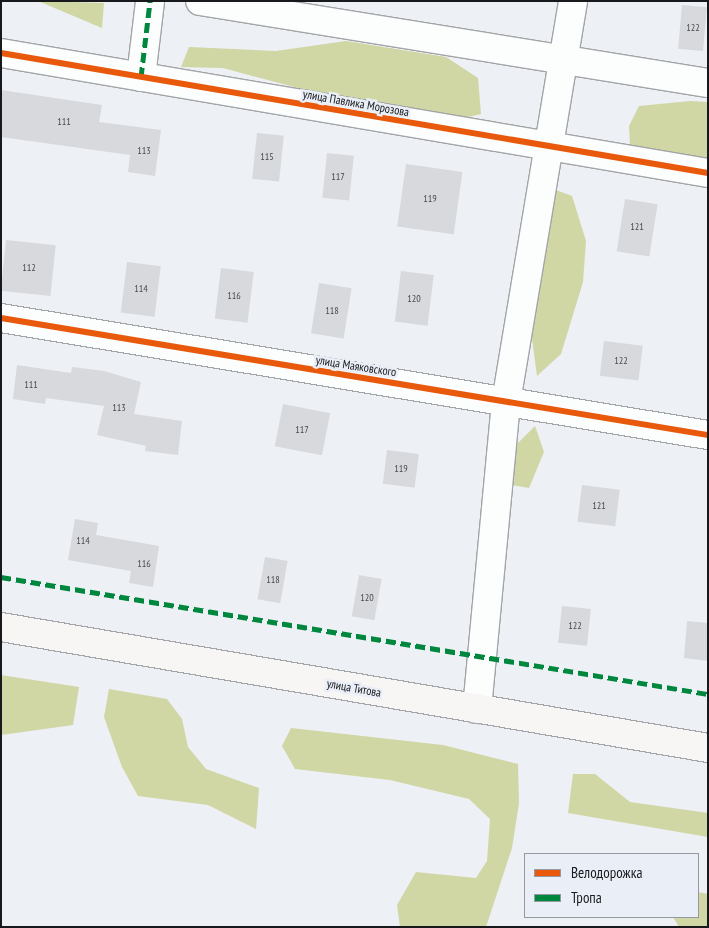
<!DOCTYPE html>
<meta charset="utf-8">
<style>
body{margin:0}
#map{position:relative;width:709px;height:928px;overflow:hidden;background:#edf0f4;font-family:"PT Sans Narrow",sans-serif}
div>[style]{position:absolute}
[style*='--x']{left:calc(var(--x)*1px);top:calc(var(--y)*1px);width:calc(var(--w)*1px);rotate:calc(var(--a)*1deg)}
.forest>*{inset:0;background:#d0d6a4}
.building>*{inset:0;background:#d7d9dd;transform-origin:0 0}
.roads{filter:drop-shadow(1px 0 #a2a4a7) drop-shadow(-1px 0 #a2a4a7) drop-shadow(0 1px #a2a4a7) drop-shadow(0 -1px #a2a4a7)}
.minor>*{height:28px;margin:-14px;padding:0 14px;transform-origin:14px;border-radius:14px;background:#fcfdfd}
.major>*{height:28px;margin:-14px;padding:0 14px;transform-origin:14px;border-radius:14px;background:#f8f5f5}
.quiet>*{height:5px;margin-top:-2.5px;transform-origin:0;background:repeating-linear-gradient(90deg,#00873e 0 10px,transparent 0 15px)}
.cycleway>*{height:6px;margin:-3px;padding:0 3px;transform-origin:3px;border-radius:3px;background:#e8590c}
span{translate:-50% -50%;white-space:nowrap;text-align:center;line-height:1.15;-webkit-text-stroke:5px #eaeff7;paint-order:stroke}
.number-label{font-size:10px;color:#47494c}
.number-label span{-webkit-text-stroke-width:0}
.street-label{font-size:12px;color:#17191c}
.frame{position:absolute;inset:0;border:2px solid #17191c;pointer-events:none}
.legend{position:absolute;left:524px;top:853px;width:175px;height:65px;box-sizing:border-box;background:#eaeff7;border:1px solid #96999f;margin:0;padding:6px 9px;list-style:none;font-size:15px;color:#17191c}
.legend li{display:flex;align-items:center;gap:10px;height:25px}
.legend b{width:25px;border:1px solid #96999f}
</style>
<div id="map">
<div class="forest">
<div style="clip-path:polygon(38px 1px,104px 3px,102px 28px)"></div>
<div style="clip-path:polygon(346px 41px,446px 57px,478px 78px,481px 114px,456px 120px,394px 114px,223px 68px,181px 67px,189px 47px,276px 51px)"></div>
<div style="clip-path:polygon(690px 101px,708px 102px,708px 163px,630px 145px,629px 126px,639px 106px)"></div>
<div style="clip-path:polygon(556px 190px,572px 196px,586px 241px,583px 282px,561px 354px,537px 376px,531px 331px,535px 210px)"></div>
<div style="clip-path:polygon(535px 426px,544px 452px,529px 488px,512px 485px,515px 446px)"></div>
<div style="clip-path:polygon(1px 675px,79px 687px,73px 725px,1px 735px)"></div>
<div style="clip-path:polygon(109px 689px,167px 699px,182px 719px,188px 747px,206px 769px,259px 788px,256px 829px,208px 805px,138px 796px,122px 767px,104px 717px)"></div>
<div style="clip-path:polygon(291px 728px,443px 745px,518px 764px,519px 803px,512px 848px,486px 927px,400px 927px,397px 905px,416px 872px,476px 878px,487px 861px,490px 819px,469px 799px,390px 780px,295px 769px,282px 746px)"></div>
<div style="clip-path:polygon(573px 774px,595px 774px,630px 802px,708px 813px,708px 837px,568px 813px)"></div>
<div style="clip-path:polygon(698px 892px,708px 894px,708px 927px,679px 927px,673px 917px,698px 917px)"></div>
</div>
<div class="building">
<div style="left:682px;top:5px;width:25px;height:44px;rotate:5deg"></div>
<div style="clip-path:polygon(1px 90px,102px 105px,99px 122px,161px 130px,155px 176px,128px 172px,130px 155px,1px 137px)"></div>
<div style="left:257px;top:133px;width:27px;height:46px;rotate:6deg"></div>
<div style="left:327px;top:153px;width:27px;height:45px;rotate:6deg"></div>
<div style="left:406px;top:164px;width:57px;height:63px;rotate:8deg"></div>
<div style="left:625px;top:199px;width:33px;height:53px;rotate:9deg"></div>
<div style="left:6px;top:240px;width:50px;height:51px;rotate:6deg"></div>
<div style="left:127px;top:262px;width:34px;height:51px;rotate:7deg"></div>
<div style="left:221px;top:268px;width:33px;height:51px;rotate:7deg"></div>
<div style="left:401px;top:271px;width:33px;height:51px;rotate:7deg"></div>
<div style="left:319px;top:283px;width:33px;height:51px;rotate:9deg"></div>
<div style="left:604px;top:341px;width:39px;height:35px;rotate:7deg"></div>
<div style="clip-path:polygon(17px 365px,71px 373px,72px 367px,104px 371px,141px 382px,134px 414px,182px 421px,178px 455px,145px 451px,146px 446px,97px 435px,104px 406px,46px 398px,45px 404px,13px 399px)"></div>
<div style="left:283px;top:404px;width:48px;height:43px;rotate:11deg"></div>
<div style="left:387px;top:450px;width:32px;height:34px;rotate:7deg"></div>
<div style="left:582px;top:485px;width:38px;height:37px;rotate:7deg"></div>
<div style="clip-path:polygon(75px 519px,98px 523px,96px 535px,159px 546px,153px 587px,129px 583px,131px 571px,68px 560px)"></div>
<div style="left:265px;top:557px;width:23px;height:43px;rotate:10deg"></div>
<div style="left:359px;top:575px;width:23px;height:42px;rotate:10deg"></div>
<div style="left:562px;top:606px;width:29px;height:37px;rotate:6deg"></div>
<div style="clip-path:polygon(687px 621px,708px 623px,708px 661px,684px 658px)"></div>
</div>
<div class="roads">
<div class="minor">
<div style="--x:200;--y:1;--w:515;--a:9.17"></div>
<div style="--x:1;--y:53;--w:717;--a:9.63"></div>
<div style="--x:141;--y:77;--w:77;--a:-83.2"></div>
<div style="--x:1;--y:318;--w:717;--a:9.4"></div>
<div style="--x:477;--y:709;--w:308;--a:-84.6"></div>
<div style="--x:506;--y:402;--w:407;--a:-80.5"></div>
</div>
<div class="major">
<div style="--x:1;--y:627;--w:717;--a:9.71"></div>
</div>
</div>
<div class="quiet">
<div style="--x:141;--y:77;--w:77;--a:-83.2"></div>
<div style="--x:1;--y:577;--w:717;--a:9.4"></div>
</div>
<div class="cycleway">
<div style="--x:1;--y:53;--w:717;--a:9.63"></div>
<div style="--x:1;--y:318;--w:717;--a:9.4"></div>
</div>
<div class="number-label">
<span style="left:693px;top:28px">122</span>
<span style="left:64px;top:122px">111</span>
<span style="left:144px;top:151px">113</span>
<span style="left:267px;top:157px">115</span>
<span style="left:338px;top:177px">117</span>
<span style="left:430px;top:199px">119</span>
<span style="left:637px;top:227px">121</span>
<span style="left:29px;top:268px">112</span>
<span style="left:141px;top:289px">114</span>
<span style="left:234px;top:296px">116</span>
<span style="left:414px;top:299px">120</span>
<span style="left:332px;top:311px">118</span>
<span style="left:621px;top:361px">122</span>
<span style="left:31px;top:385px">111</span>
<span style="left:119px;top:408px">113</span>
<span style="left:302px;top:430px">117</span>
<span style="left:401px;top:469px">119</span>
<span style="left:599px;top:506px">121</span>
<span style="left:83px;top:541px">114</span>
<span style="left:144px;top:564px">116</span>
<span style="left:273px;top:580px">118</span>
<span style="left:367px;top:598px">120</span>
<span style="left:575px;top:626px">122</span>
</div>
<div class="street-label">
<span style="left:356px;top:103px;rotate:10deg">улица Павлика Морозова</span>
<span style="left:356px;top:366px;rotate:9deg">улица Маяковского</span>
<span style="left:354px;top:688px;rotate:10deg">улица Титова</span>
</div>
<div class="frame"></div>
<ul class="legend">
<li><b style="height:6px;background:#e8590c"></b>Велодорожка</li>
<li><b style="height:6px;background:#00873e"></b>Тропа</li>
</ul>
</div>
